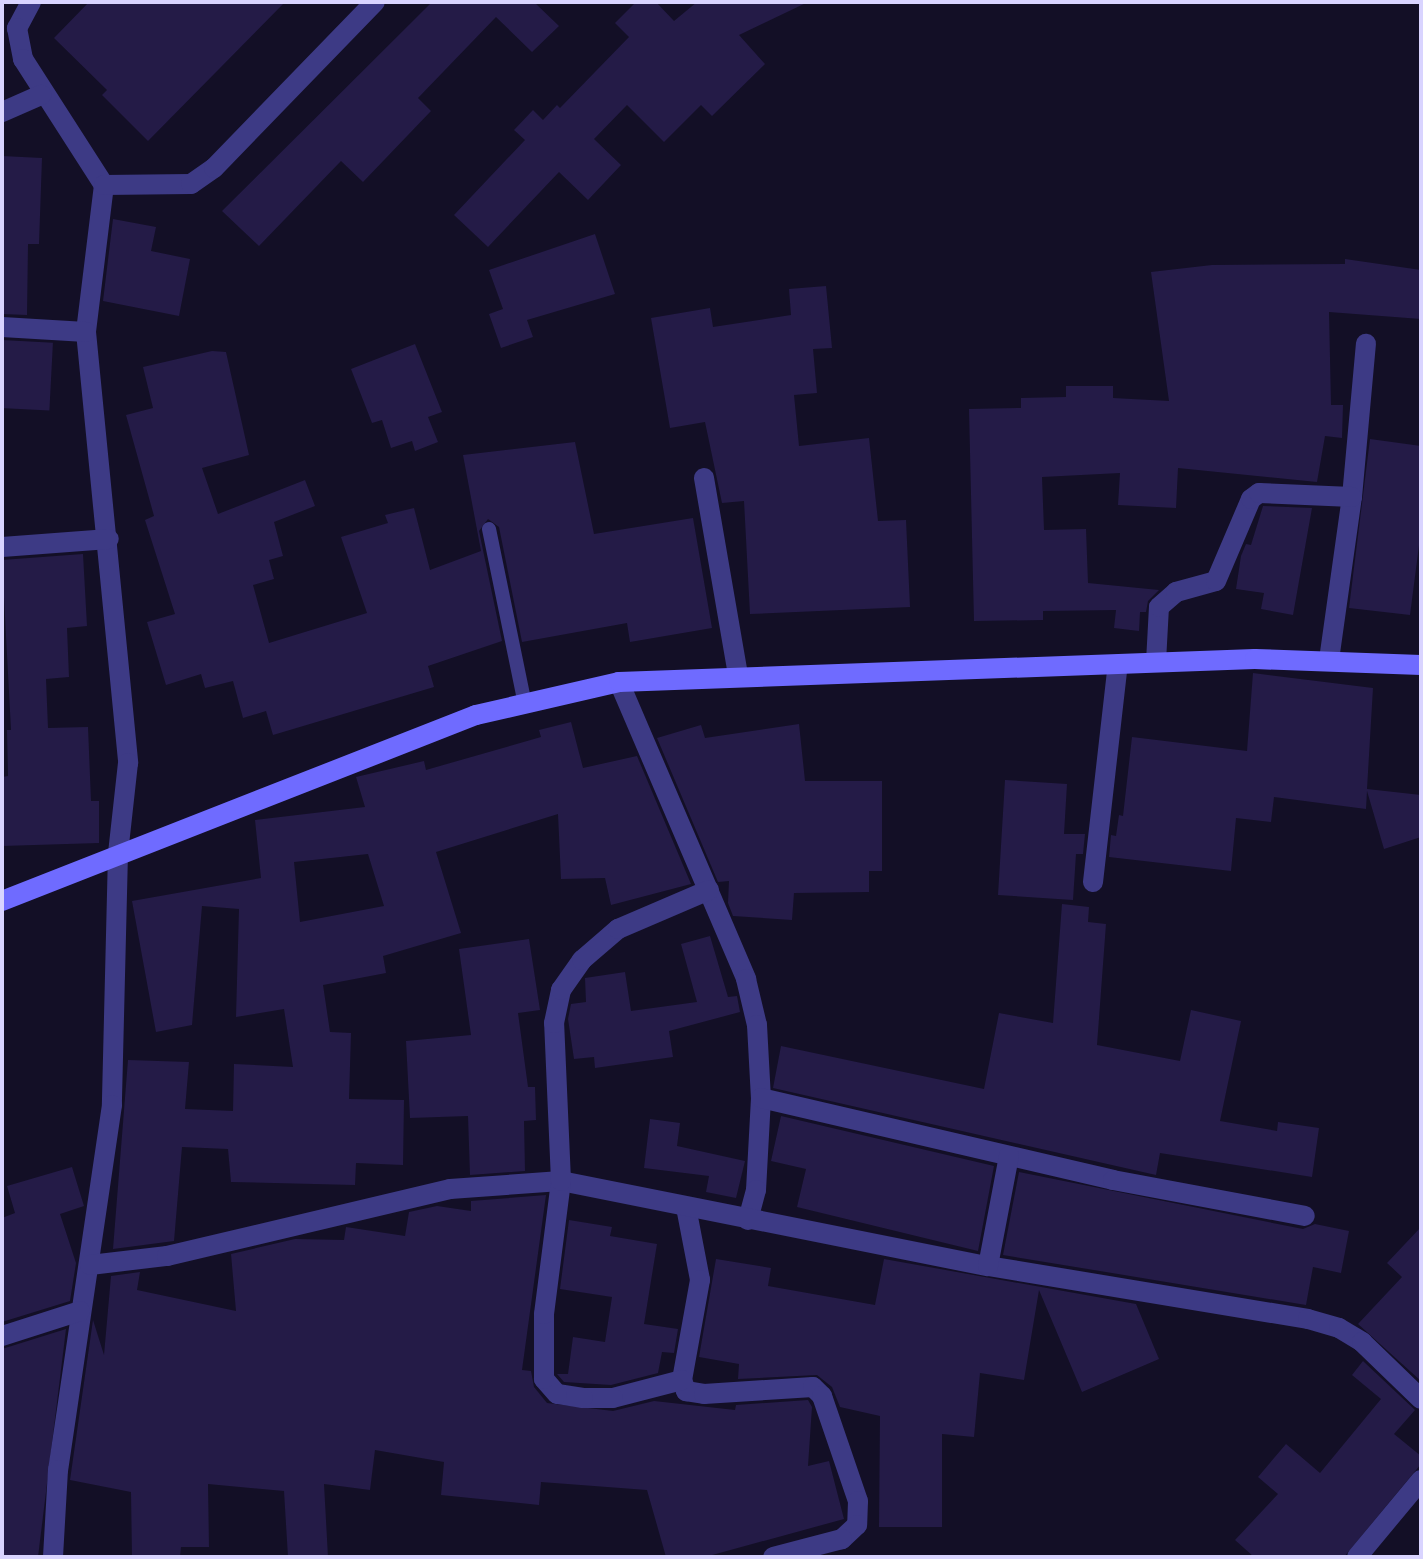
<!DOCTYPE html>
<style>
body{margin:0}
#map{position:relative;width:1423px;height:1559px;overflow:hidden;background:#130f26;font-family:Raleway,sans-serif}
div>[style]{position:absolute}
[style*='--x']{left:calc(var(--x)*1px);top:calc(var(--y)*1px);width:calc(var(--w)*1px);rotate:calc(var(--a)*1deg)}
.building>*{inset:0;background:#241b47;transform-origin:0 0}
.lane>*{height:14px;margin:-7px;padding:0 7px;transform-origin:7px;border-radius:7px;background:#3d3a85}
.street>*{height:20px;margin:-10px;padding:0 10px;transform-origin:10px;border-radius:10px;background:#3d3a85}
.secondary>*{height:20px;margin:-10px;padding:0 10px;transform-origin:10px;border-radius:10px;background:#6f6bff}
span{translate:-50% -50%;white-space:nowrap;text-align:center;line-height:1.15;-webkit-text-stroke:6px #130f26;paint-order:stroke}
.frame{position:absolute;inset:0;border:4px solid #d9d4ff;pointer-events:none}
</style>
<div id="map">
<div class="building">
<div style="clip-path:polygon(89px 2px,285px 2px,148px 141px,102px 95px,107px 90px,54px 38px)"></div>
<div style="clip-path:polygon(432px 2px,534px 2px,559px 26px,532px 52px,496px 17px,418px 98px,431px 111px,363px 182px,341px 161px,259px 246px,222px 211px)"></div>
<div style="clip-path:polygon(636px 2px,656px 2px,674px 21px,697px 2px,808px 2px,739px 35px,765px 64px,712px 116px,701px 105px,664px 142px,627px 105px,594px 139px,621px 165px,588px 200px,559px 172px,488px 247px,454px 215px,525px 140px,514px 130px,533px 110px,543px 120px,557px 105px,560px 108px,629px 37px,615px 23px)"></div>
<div style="clip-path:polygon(2px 156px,42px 158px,39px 244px,28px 244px,27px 315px,2px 314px)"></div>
<div style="clip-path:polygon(113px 219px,156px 227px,151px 251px,190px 259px,179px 316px,103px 301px)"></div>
<div style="clip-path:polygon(595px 234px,615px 294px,527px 320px,533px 337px,501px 348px,489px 314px,503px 309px,489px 270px)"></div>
<div style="clip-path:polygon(1345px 259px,1421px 270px,1421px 319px,1329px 312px,1331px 405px,1343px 405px,1342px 438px,1325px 436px,1317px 482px,1178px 468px,1176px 508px,1118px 505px,1120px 473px,1042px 477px,1044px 530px,1086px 529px,1088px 583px,1159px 590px,1148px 601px,1146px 612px,1140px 612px,1139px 631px,1114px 628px,1116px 610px,1043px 611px,1043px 620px,974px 621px,969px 409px,1021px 408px,1021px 398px,1066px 397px,1066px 386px,1113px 386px,1113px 398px,1169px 401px,1151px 272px,1212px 265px,1345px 264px)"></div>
<div style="clip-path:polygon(826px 286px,832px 348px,813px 349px,817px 393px,794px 395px,799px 446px,869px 438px,878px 521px,906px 520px,910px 607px,750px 614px,744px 501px,722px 503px,705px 422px,670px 428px,651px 318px,710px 308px,713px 327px,791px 315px,789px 289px)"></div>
<div style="left:2px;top:340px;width:51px;height:68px;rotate:3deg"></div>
<div style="clip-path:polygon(415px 344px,442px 412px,428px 417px,438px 442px,415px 451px,412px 441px,391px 448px,382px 420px,372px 423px,351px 369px)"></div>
<div style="clip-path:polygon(212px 351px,226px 352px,249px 455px,202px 468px,218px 514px,305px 480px,315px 506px,274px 522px,283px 556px,269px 560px,274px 579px,253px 585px,269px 643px,367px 613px,341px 537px,388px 523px,385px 515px,414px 508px,430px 570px,481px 551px,463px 455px,575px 442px,594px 534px,693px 518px,712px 628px,630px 642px,627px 623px,522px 642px,499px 527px,488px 519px,479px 531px,502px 641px,428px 666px,434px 687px,273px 735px,266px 711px,243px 718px,233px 681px,205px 688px,201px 674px,166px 685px,147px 622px,175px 614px,145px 520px,154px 516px,126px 415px,153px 408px,143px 367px)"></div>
<div style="clip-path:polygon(1370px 439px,1421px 446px,1421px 530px,1410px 615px,1349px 608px)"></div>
<div style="clip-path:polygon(1263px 506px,1312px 508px,1293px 615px,1261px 609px,1264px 593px,1236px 589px,1241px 556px,1246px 544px,1251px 545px)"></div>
<div style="clip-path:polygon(83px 554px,87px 626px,67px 628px,69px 677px,46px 679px,48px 728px,88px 727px,91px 801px,99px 801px,99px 843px,2px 846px,2px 777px,8px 776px,7px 730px,11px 730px,2px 560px)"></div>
<div style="clip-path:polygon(1253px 673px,1373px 688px,1367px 789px,1421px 795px,1421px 837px,1384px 849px,1367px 791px,1366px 809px,1274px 797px,1271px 822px,1236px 818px,1231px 871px,1109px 857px,1111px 835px,1116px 836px,1119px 815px,1123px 816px,1132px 737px,1247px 751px)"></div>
<div style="clip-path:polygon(evenodd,571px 722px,583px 768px,637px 756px,691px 884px,611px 905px,605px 878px,561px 879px,558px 814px,436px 852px,461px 933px,383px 956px,386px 973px,323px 985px,330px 1032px,351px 1033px,349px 1099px,404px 1100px,403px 1165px,356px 1163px,355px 1185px,231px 1182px,228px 1149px,182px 1147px,174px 1241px,113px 1249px,128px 1060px,189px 1062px,185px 1109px,233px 1111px,234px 1064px,293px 1067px,284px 1009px,236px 1017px,239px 909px,202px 906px,192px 1025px,156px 1032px,132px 901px,261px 878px,255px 820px,365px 807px,356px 777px,424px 761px,426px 770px,541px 737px,539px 730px,571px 722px,368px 854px,384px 906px,300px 922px,294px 862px,368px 854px)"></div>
<div style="clip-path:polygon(799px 724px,805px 781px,882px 781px,882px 871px,869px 871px,869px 892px,794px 893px,792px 920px,733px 916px,728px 903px,729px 881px,718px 882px,657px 738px,701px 725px,705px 738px)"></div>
<div style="clip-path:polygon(1005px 780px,1067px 784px,1064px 834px,1085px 834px,1083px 854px,1076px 854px,1073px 900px,998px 895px)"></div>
<div style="clip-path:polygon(1062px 904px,1089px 907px,1088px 922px,1106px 924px,1097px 1045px,1180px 1061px,1191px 1010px,1241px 1021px,1220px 1121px,1277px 1131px,1278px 1122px,1319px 1128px,1312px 1177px,1160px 1153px,1156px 1175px,773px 1088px,781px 1046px,984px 1089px,999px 1013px,1053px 1023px)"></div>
<div style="clip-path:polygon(710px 936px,728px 997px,737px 996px,740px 1012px,669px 1031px,673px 1057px,595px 1068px,594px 1057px,574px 1059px,568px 1019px,571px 1004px,586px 1002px,585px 978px,625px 972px,631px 1011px,697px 1002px,681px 944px)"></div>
<div style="clip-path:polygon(529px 939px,540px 1010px,518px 1013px,528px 1087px,535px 1087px,536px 1120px,524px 1121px,525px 1171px,470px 1175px,468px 1116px,410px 1118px,406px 1041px,471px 1035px,459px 949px)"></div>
<div style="clip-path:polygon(781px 1116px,994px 1166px,978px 1251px,797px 1207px,806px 1169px,771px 1161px)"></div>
<div style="clip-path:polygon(650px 1119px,680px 1123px,677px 1146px,745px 1161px,736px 1198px,706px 1192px,709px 1176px,644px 1168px)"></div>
<div style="clip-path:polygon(72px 1167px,84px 1206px,60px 1214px,76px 1263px,70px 1301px,2px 1322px,2px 1218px,15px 1213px,7px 1186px)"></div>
<div style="clip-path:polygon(1019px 1172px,1303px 1229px,1315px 1224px,1349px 1231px,1341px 1273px,1313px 1267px,1306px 1305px,1003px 1255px)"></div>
<div style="clip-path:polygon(546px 1195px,522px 1370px,531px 1371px,534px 1387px,547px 1403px,613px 1411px,654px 1401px,735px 1410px,736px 1405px,808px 1400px,812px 1407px,808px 1466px,829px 1461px,844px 1519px,705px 1557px,666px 1557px,647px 1490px,541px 1482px,539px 1505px,441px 1495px,444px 1462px,375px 1450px,370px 1490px,324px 1484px,328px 1557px,288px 1557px,284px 1491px,208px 1484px,209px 1547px,181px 1547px,180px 1557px,132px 1557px,131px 1492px,70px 1480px,93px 1320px,104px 1355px,111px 1276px,140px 1272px,137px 1290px,236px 1311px,231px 1254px,295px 1239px,344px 1240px,346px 1227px,405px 1236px,409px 1212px,437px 1206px,471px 1211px,471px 1201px)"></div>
<div style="clip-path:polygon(569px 1220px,612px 1227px,610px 1236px,657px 1244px,644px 1324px,678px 1329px,674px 1353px,662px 1352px,658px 1373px,611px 1385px,564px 1382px,557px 1374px,568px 1374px,573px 1337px,605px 1342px,612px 1297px,560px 1289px)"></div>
<div style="clip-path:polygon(1421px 1227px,1421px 1381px,1358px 1324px,1402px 1277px,1387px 1263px)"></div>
<div style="clip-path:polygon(716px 1259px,771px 1268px,768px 1286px,875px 1305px,884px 1259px,1136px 1304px,1159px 1359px,1082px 1392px,1039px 1290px,1024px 1380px,980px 1373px,974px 1437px,942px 1434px,942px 1527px,879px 1527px,880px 1416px,840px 1407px,832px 1387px,817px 1375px,738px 1379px,739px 1364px,699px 1357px)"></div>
<div style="clip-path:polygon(66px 1329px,38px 1557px,2px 1555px,2px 1349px)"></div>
<div style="clip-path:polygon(1363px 1361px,1415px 1410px,1394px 1434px,1421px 1456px,1421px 1464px,1344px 1557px,1254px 1557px,1235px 1540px,1278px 1494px,1258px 1477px,1286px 1444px,1320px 1473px,1381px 1399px,1352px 1375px)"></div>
</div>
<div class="lane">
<div style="--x:489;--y:529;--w:180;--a:78.4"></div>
</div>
<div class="street">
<div style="--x:31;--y:2;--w:30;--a:118"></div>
<div style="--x:17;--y:28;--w:32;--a:79"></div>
<div style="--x:23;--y:59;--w:150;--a:57.3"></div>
<div style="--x:104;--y:185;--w:148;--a:97"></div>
<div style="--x:86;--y:332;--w:433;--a:84.4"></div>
<div style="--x:128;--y:763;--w:91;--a:96.3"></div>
<div style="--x:118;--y:853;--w:252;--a:91.4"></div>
<div style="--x:112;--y:1105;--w:369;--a:98.4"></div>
<div style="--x:58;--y:1470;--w:87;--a:93.3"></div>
<div style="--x:2;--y:112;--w:43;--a:-23.6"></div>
<div style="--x:104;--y:185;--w:87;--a:-0.7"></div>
<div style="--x:191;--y:184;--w:28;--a:-35"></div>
<div style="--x:214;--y:168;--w:231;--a:-45.9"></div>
<div style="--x:2;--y:327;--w:84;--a:3.4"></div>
<div style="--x:704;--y:478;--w:199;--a:80.2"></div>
<div style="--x:2;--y:547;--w:107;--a:-4.3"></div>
<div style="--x:1329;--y:660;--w:165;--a:-82"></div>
<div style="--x:1352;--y:497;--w:154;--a:-84.8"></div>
<div style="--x:1156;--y:662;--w:55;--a:-86.9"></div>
<div style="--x:1159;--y:607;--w:23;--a:-41"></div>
<div style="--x:1176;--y:592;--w:41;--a:-15.4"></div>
<div style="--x:1216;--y:581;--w:89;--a:-66.9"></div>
<div style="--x:1251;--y:499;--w:10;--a:-37"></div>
<div style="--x:1259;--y:493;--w:93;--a:2.5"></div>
<div style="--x:619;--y:682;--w:323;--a:66.8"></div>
<div style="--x:746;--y:979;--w:47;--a:76.6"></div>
<div style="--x:757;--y:1025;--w:73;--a:86.9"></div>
<div style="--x:761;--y:1098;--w:92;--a:93.1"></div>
<div style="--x:756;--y:1190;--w:31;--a:105"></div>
<div style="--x:1093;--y:882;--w:219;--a:-83.5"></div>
<div style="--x:761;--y:1098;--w:361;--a:13.1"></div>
<div style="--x:1113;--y:1180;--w:195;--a:10.6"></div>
<div style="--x:686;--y:1207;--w:74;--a:79.1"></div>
<div style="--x:700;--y:1280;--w:102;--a:100.2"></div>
<div style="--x:682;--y:1380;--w:12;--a:70"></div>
<div style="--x:686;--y:1391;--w:18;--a:9"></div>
<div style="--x:704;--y:1394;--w:109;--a:-3.7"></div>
<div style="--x:813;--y:1387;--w:13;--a:45"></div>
<div style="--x:822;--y:1396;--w:111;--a:71.1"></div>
<div style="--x:858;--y:1501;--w:24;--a:92"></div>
<div style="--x:857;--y:1525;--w:21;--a:137"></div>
<div style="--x:842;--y:1539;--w:71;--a:165.4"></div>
<div style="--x:90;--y:1265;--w:78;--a:-6.7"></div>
<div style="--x:167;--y:1256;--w:291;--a:-13.3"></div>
<div style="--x:450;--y:1189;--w:111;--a:-4.1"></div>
<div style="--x:561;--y:1181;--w:435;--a:11.3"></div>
<div style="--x:988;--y:1266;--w:324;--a:9.4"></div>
<div style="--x:1308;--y:1319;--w:32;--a:16"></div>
<div style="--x:1339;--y:1328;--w:27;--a:31"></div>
<div style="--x:1362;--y:1342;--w:82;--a:44"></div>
<div style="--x:988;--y:1266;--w:112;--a:-79.2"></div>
<div style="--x:2;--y:1336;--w:82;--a:-17.8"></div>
<div style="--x:682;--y:1380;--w:71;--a:165.4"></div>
<div style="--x:613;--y:1398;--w:30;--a:180"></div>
<div style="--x:583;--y:1398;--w:26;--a:-171"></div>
<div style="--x:557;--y:1394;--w:20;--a:-131"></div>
<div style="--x:544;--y:1379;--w:65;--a:-90"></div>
<div style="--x:544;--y:1314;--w:134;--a:-82.7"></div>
<div style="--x:561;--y:1181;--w:158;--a:-92.5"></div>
<div style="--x:554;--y:1023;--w:34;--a:-78"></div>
<div style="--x:561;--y:990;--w:37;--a:-55"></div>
<div style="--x:582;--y:960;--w:48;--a:-40.7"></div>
<div style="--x:618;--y:929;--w:99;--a:-23.2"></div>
<div style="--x:1357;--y:1557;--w:100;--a:-50.3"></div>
</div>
<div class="secondary">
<div style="--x:2;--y:901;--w:509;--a:-21.43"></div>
<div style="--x:476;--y:715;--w:147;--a:-13"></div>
<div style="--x:619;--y:682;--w:636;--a:-2.07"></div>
<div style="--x:1255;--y:659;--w:166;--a:2.1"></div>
</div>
<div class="frame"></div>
</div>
